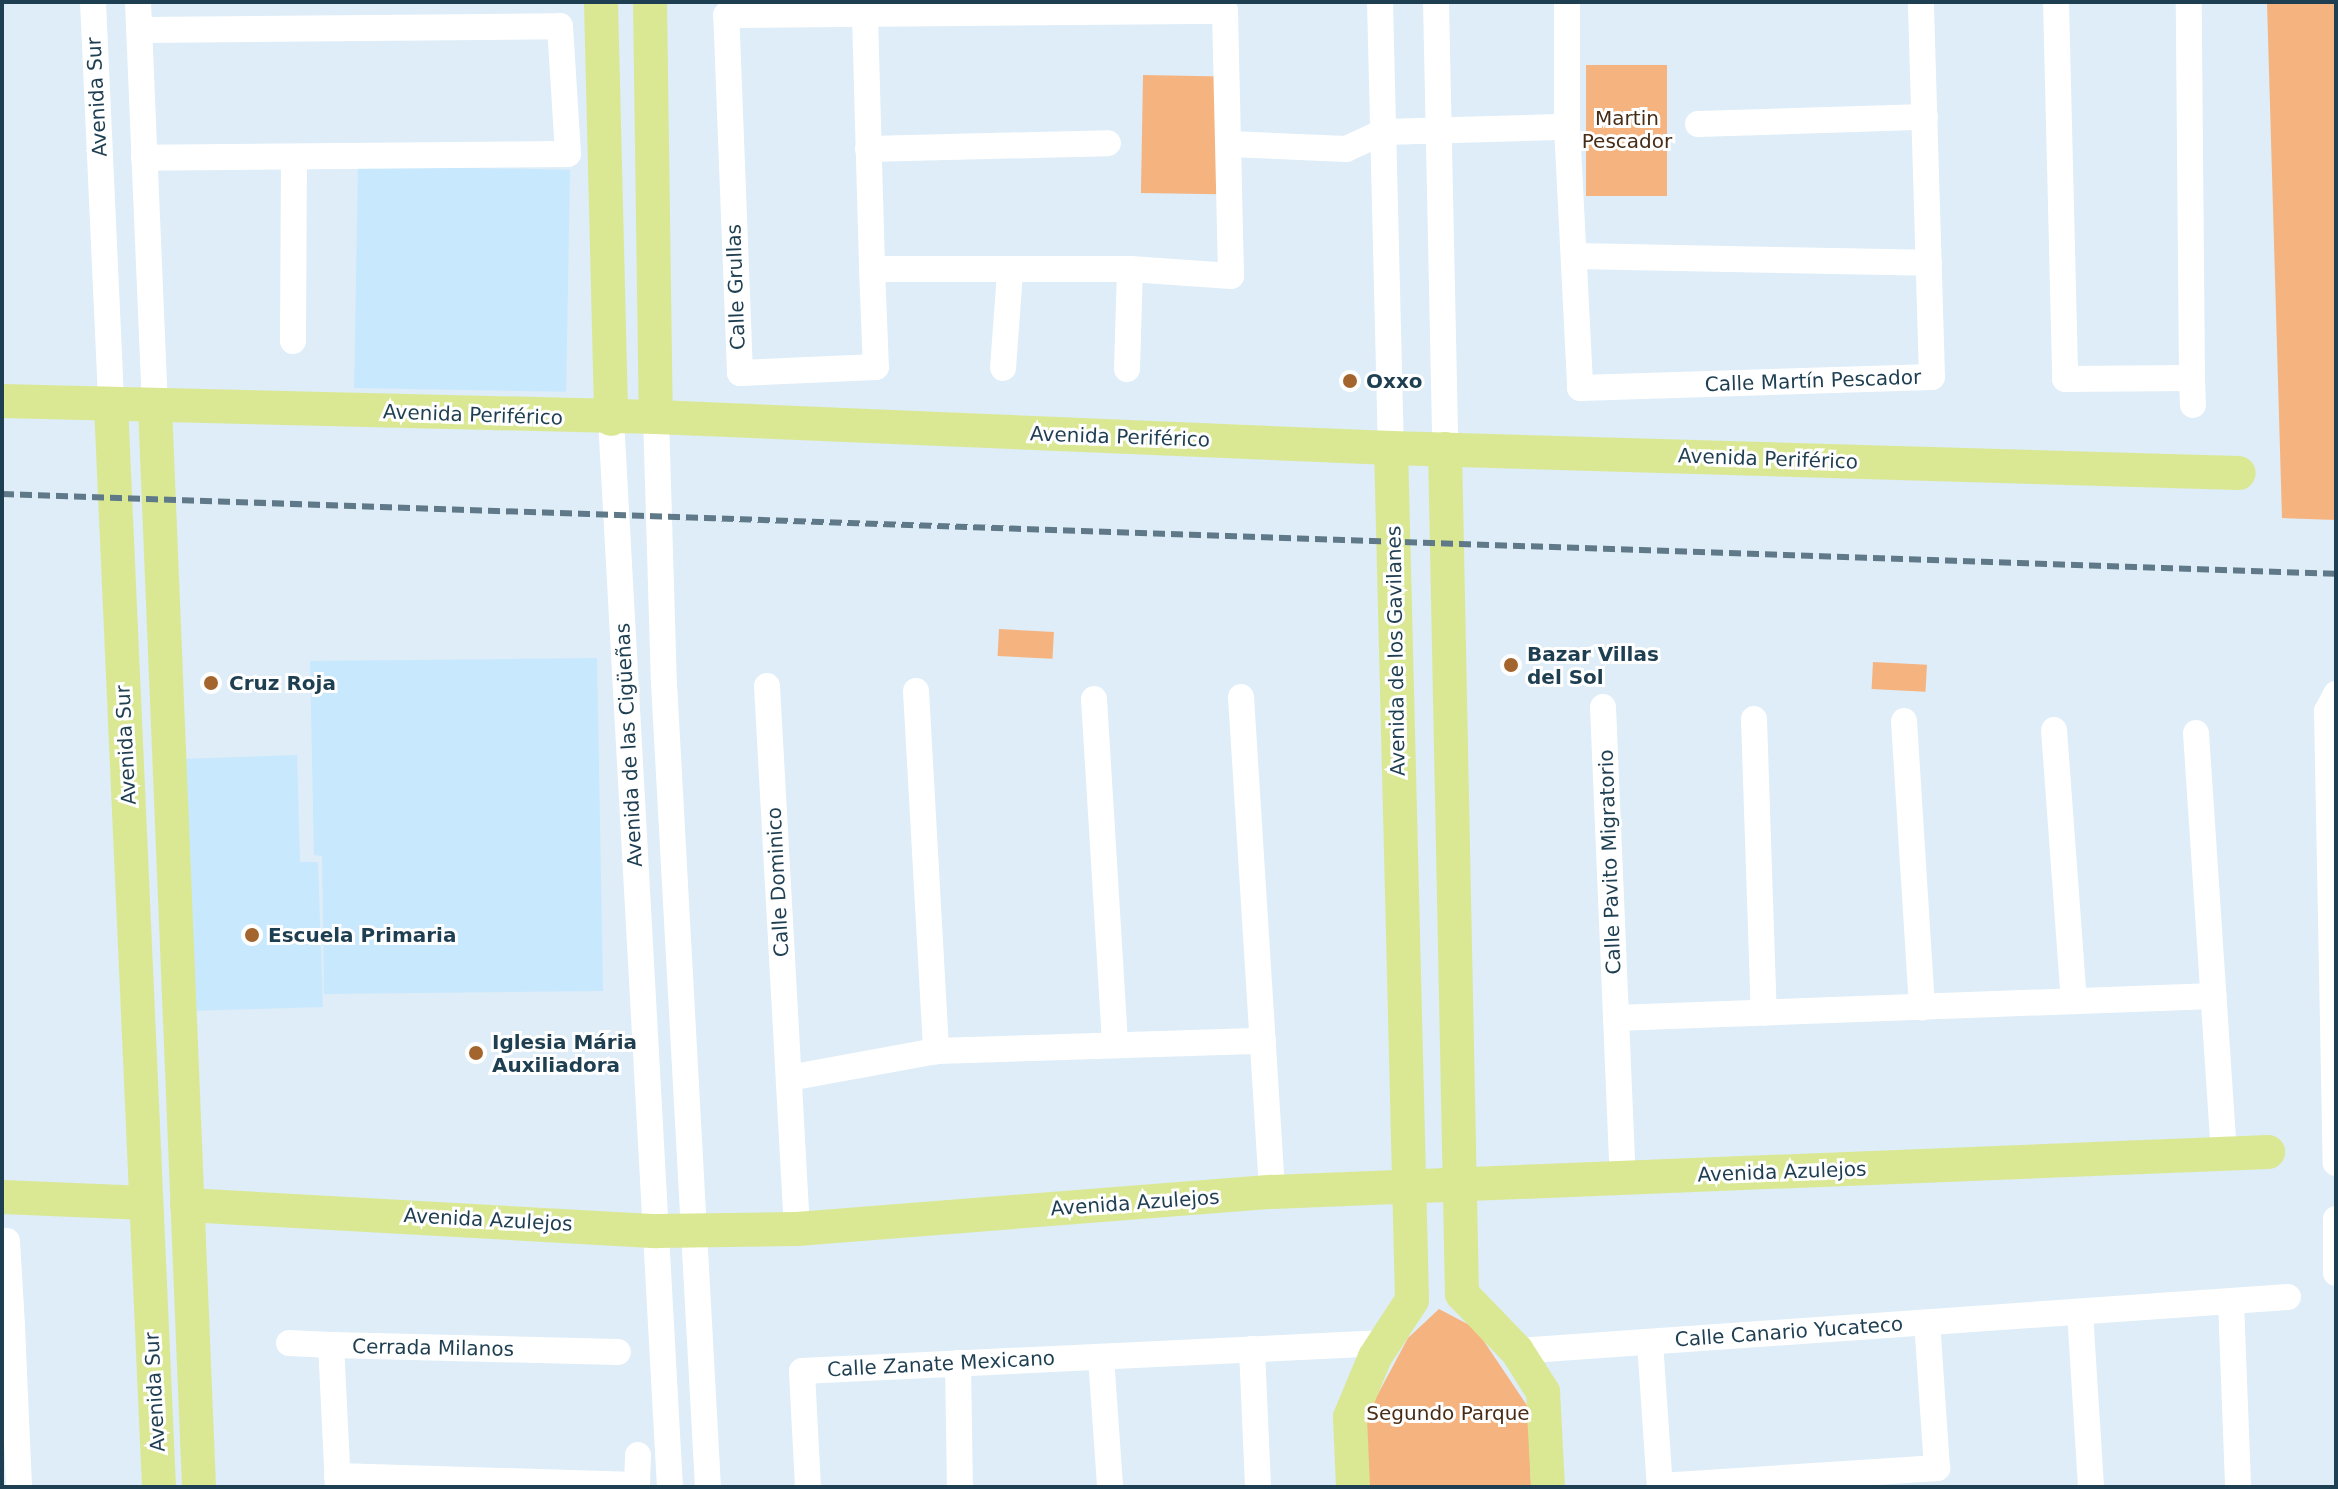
<!DOCTYPE html>
<meta charset="utf-8">
<style>
body{margin:0}
#map{position:relative;width:2338px;height:1489px;overflow:hidden;background:#deedf7;font-family:"DejaVu Sans",sans-serif}
div>[style]{position:absolute}
[style*='--x']{left:calc(var(--x)*1px);top:calc(var(--y)*1px);width:calc(var(--w)*1px);rotate:calc(var(--a)*1deg)}
.built>*{inset:0;background:#c8e8fe;transform-origin:0 0}
.green>*{inset:0;background:#f5b37f;transform-origin:0 0}
.minor>*{height:26px;margin:-13px;padding:0 13px;transform-origin:13px;border-radius:13px;background:#fff}
.major>*{height:34px;margin:-17px;padding:0 17px;transform-origin:17px;border-radius:17px;background:#dae894}
.rail>*{height:6px;margin-top:-3px;transform-origin:0;background:repeating-linear-gradient(90deg,#5f7989 0 12px,transparent 0 18px)}
.dots>*{width:22px;height:22px;translate:-50% -50%;box-sizing:border-box;border:4px solid #fff;border-radius:50%}
span{translate:-50% -50%;white-space:nowrap;text-align:center;line-height:1.15;-webkit-text-stroke:6px #fff;paint-order:stroke}
.street-label{font-size:20px;color:#1e3e51}
.park-label{font-size:20px;color:#482c15}
.poi-label{font-size:20px;color:#1e3e51;font-weight:700}
.left{translate:0 -50%;text-align:left}
.frame{position:absolute;inset:0;border:4px solid #1e3e51;pointer-events:none}
</style>
<div id="map">
<div class="built">
<div style="left:358px;top:166px;width:212px;height:222px;rotate:1deg"></div>
<div style="clip-path:polygon(597px 658px,603px 991px,324px 994px,322px 856px,314px 855px,310px 661px)"></div>
<div style="clip-path:polygon(297px 755px,300px 862px,318px 862px,323px 1007px,187px 1011px,178px 759px)"></div>
</div>
<div class="green">
<div style="clip-path:polygon(2267px 2px,2336px 2px,2336px 520px,2282px 518px)"></div>
<div style="left:1586px;top:65px;width:81px;height:131px"></div>
<div style="left:1143px;top:75px;width:79px;height:118px;rotate:1deg"></div>
<div style="left:999px;top:629px;width:55px;height:27px;rotate:3deg"></div>
<div style="left:1873px;top:662px;width:54px;height:27px;rotate:3deg"></div>
<div style="clip-path:polygon(1439px 1309px,1475px 1328px,1528px 1407px,1531px 1487px,1366px 1487px,1363px 1422px,1408px 1338px)"></div>
</div>
<div class="minor">
<div style="--x:93;--y:2;--w:403;--a:87.4"></div>
<div style="--x:138;--y:2;--w:404;--a:87.6"></div>
<div style="--x:1380;--y:2;--w:446;--a:88.6"></div>
<div style="--x:1436;--y:2;--w:447;--a:88.8"></div>
<div style="--x:1567;--y:2;--w:125;--a:90"></div>
<div style="--x:1567;--y:127;--w:261;--a:87.1"></div>
<div style="--x:1580;--y:388;--w:352;--a:-1.8"></div>
<div style="--x:1932;--y:377;--w:375;--a:-91.7"></div>
<div style="--x:2056;--y:2;--w:377;--a:88.6"></div>
<div style="--x:2065;--y:379;--w:127;--a:-0.5"></div>
<div style="--x:2192;--y:378;--w:376;--a:-90.5"></div>
<div style="--x:1225;--y:11;--w:265;--a:88.7"></div>
<div style="--x:1231;--y:276;--w:101;--a:-176"></div>
<div style="--x:1130;--y:269;--w:258;--a:180"></div>
<div style="--x:872;--y:269;--w:98;--a:87.7"></div>
<div style="--x:876;--y:367;--w:136;--a:177.5"></div>
<div style="--x:740;--y:373;--w:358;--a:-92.2"></div>
<div style="--x:726;--y:15;--w:499;--a:-0.5"></div>
<div style="--x:865;--y:16;--w:253;--a:88.4"></div>
<div style="--x:139;--y:30;--w:421;--a:-0.5"></div>
<div style="--x:560;--y:26;--w:128;--a:86.4"></div>
<div style="--x:568;--y:154;--w:424;--a:179.5"></div>
<div style="--x:1698;--y:124;--w:227;--a:-1.8"></div>
<div style="--x:1230;--y:144;--w:116;--a:2.5"></div>
<div style="--x:1346;--y:149;--w:41;--a:-24.7"></div>
<div style="--x:1383;--y:132;--w:184;--a:-1.6"></div>
<div style="--x:868;--y:149;--w:240;--a:-1.4"></div>
<div style="--x:1574;--y:256;--w:355;--a:1.1"></div>
<div style="--x:293;--y:341;--w:184;--a:-89.7"></div>
<div style="--x:1003;--y:368;--w:96;--a:-85.8"></div>
<div style="--x:1127;--y:369;--w:100;--a:-88.3"></div>
<div style="--x:2192;--y:378;--w:27;--a:88"></div>
<div style="--x:656;--y:417;--w:266;--a:88.3"></div>
<div style="--x:664;--y:683;--w:805;--a:86.87"></div>
<div style="--x:611;--y:419;--w:1070;--a:86.84"></div>
<div style="--x:767;--y:686;--w:544;--a:86.84"></div>
<div style="--x:916;--y:691;--w:361;--a:86.8"></div>
<div style="--x:2336;--y:694;--w:19;--a:118"></div>
<div style="--x:2327;--y:711;--w:452;--a:88.9"></div>
<div style="--x:1241;--y:697;--w:496;--a:86.4"></div>
<div style="--x:1094;--y:699;--w:347;--a:86.5"></div>
<div style="--x:1603;--y:707;--w:471;--a:87.6"></div>
<div style="--x:1754;--y:719;--w:294;--a:88.1"></div>
<div style="--x:1904;--y:721;--w:287;--a:86.4"></div>
<div style="--x:2054;--y:730;--w:272;--a:85.8"></div>
<div style="--x:2196;--y:733;--w:422;--a:86.2"></div>
<div style="--x:1616;--y:1018;--w:598;--a:-2.11"></div>
<div style="--x:789;--y:1078;--w:149;--a:-10.4"></div>
<div style="--x:936;--y:1051;--w:327;--a:-1.8"></div>
<div style="--x:2336;--y:1219;--w:54;--a:90"></div>
<div style="--x:7;--y:1241;--w:85;--a:86.6"></div>
<div style="--x:2231;--y:1302;--w:185;--a:87.8"></div>
<div style="--x:2080;--y:1312;--w:175;--a:86.4"></div>
<div style="--x:2;--y:1326;--w:10;--a:0"></div>
<div style="--x:12;--y:1326;--w:161;--a:87.5"></div>
<div style="--x:1650;--y:1342;--w:145;--a:86.1"></div>
<div style="--x:289;--y:1343;--w:42;--a:2.7"></div>
<div style="--x:1252;--y:1349;--w:138;--a:87.5"></div>
<div style="--x:1517;--y:1351;--w:773;--a:-4.01"></div>
<div style="--x:1101;--y:1357;--w:130;--a:86"></div>
<div style="--x:958;--y:1363;--w:124;--a:89.1"></div>
<div style="--x:337;--y:1476;--w:300;--a:1.7"></div>
<div style="--x:637;--y:1485;--w:30;--a:-88"></div>
<div style="--x:1660;--y:1486;--w:278;--a:-3.7"></div>
<div style="--x:1937;--y:1468;--w:145;--a:-93.9"></div>
<div style="--x:338;--y:1487;--w:142;--a:-92.8"></div>
<div style="--x:331;--y:1345;--w:287;--a:1.4"></div>
<div style="--x:808;--y:1487;--w:116;--a:-93"></div>
<div style="--x:802;--y:1371;--w:583;--a:-2.75"></div>
</div>
<div class="major">
<div style="--x:601;--y:2;--w:417;--a:88.6"></div>
<div style="--x:650;--y:2;--w:415;--a:89.2"></div>
<div style="--x:2;--y:401;--w:654;--a:1.4"></div>
<div style="--x:656;--y:417;--w:736;--a:2.42"></div>
<div style="--x:1391;--y:448;--w:848;--a:1.69"></div>
<div style="--x:111;--y:405;--w:1083;--a:87.46"></div>
<div style="--x:155;--y:406;--w:1082;--a:87.67"></div>
<div style="--x:1445;--y:449;--w:845;--a:88.85"></div>
<div style="--x:1462;--y:1294;--w:79;--a:46"></div>
<div style="--x:1517;--y:1351;--w:49;--a:57.6"></div>
<div style="--x:1543;--y:1392;--w:95;--a:87"></div>
<div style="--x:2;--y:1197;--w:144;--a:2.4"></div>
<div style="--x:187;--y:1205;--w:470;--a:3.2"></div>
<div style="--x:656;--y:1231;--w:141;--a:-0.8"></div>
<div style="--x:797;--y:1229;--w:476;--a:-4.5"></div>
<div style="--x:1272;--y:1192;--w:997;--a:-2.3"></div>
<div style="--x:1353;--y:1487;--w:70;--a:-92.5"></div>
<div style="--x:1350;--y:1417;--w:65;--a:-67.4"></div>
<div style="--x:1375;--y:1357;--w:68;--a:-57"></div>
<div style="--x:1412;--y:1300;--w:852;--a:-91.41"></div>
</div>
<div class="rail">
<div style="--x:2;--y:494;--w:2335;--a:1.96"></div>
</div>
<div class="dots">
<div style="left:1350px;top:381px;background:#a4642d"></div>
<div style="left:1511px;top:665px;background:#a4642d"></div>
<div style="left:211px;top:683px;background:#a4642d"></div>
<div style="left:252px;top:935px;background:#a4642d"></div>
<div style="left:476px;top:1053px;background:#a4642d"></div>
</div>
<div class="street-label">
<span style="left:97px;top:97px;rotate:-93deg">Avenida Sur</span>
<span style="left:736px;top:287px;rotate:-92deg">Calle Grullas</span>
<span style="left:1813px;top:381px;rotate:-2deg">Calle Martín Pescador</span>
<span style="left:473px;top:415px;rotate:2deg">Avenida Periférico</span>
<span style="left:1120px;top:437px;rotate:2deg">Avenida Periférico</span>
<span style="left:1768px;top:459px;rotate:2deg">Avenida Periférico</span>
<span style="left:1396px;top:651px;rotate:-91deg">Avenida de los Gavilanes</span>
<span style="left:126px;top:745px;rotate:-93deg">Avenida Sur</span>
<span style="left:629px;top:745px;rotate:-93deg">Avenida de las Cigüeñas</span>
<span style="left:1610px;top:862px;rotate:-92deg">Calle Pavito Migratorio</span>
<span style="left:778px;top:882px;rotate:-93deg">Calle Dominico</span>
<span style="left:1782px;top:1172px;rotate:-2deg">Avenida Azulejos</span>
<span style="left:1135px;top:1203px;rotate:-4deg">Avenida Azulejos</span>
<span style="left:488px;top:1220px;rotate:3deg">Avenida Azulejos</span>
<span style="left:1789px;top:1332px;rotate:-4deg">Calle Canario Yucateco</span>
<span style="left:433px;top:1348px;rotate:1deg">Cerrada Milanos</span>
<span style="left:941px;top:1364px;rotate:-3deg">Calle Zanate Mexicano</span>
<span style="left:155px;top:1392px;rotate:-93deg">Avenida Sur</span>
</div>
<div class="park-label">
<span style="left:1627px;top:130px">Martin<br>Pescador</span>
<span style="left:1448px;top:1413px">Segundo Parque</span>
</div>
<div class="poi-label">
<span class="left" style="left:1366px;top:381px">Oxxo</span>
<span class="left" style="left:1527px;top:666px">Bazar Villas<br>del Sol</span>
<span class="left" style="left:229px;top:683px">Cruz Roja</span>
<span class="left" style="left:268px;top:935px">Escuela Primaria</span>
<span class="left" style="left:492px;top:1054px">Iglesia Mária<br>Auxiliadora</span>
</div>
<div class="frame"></div>
</div>
